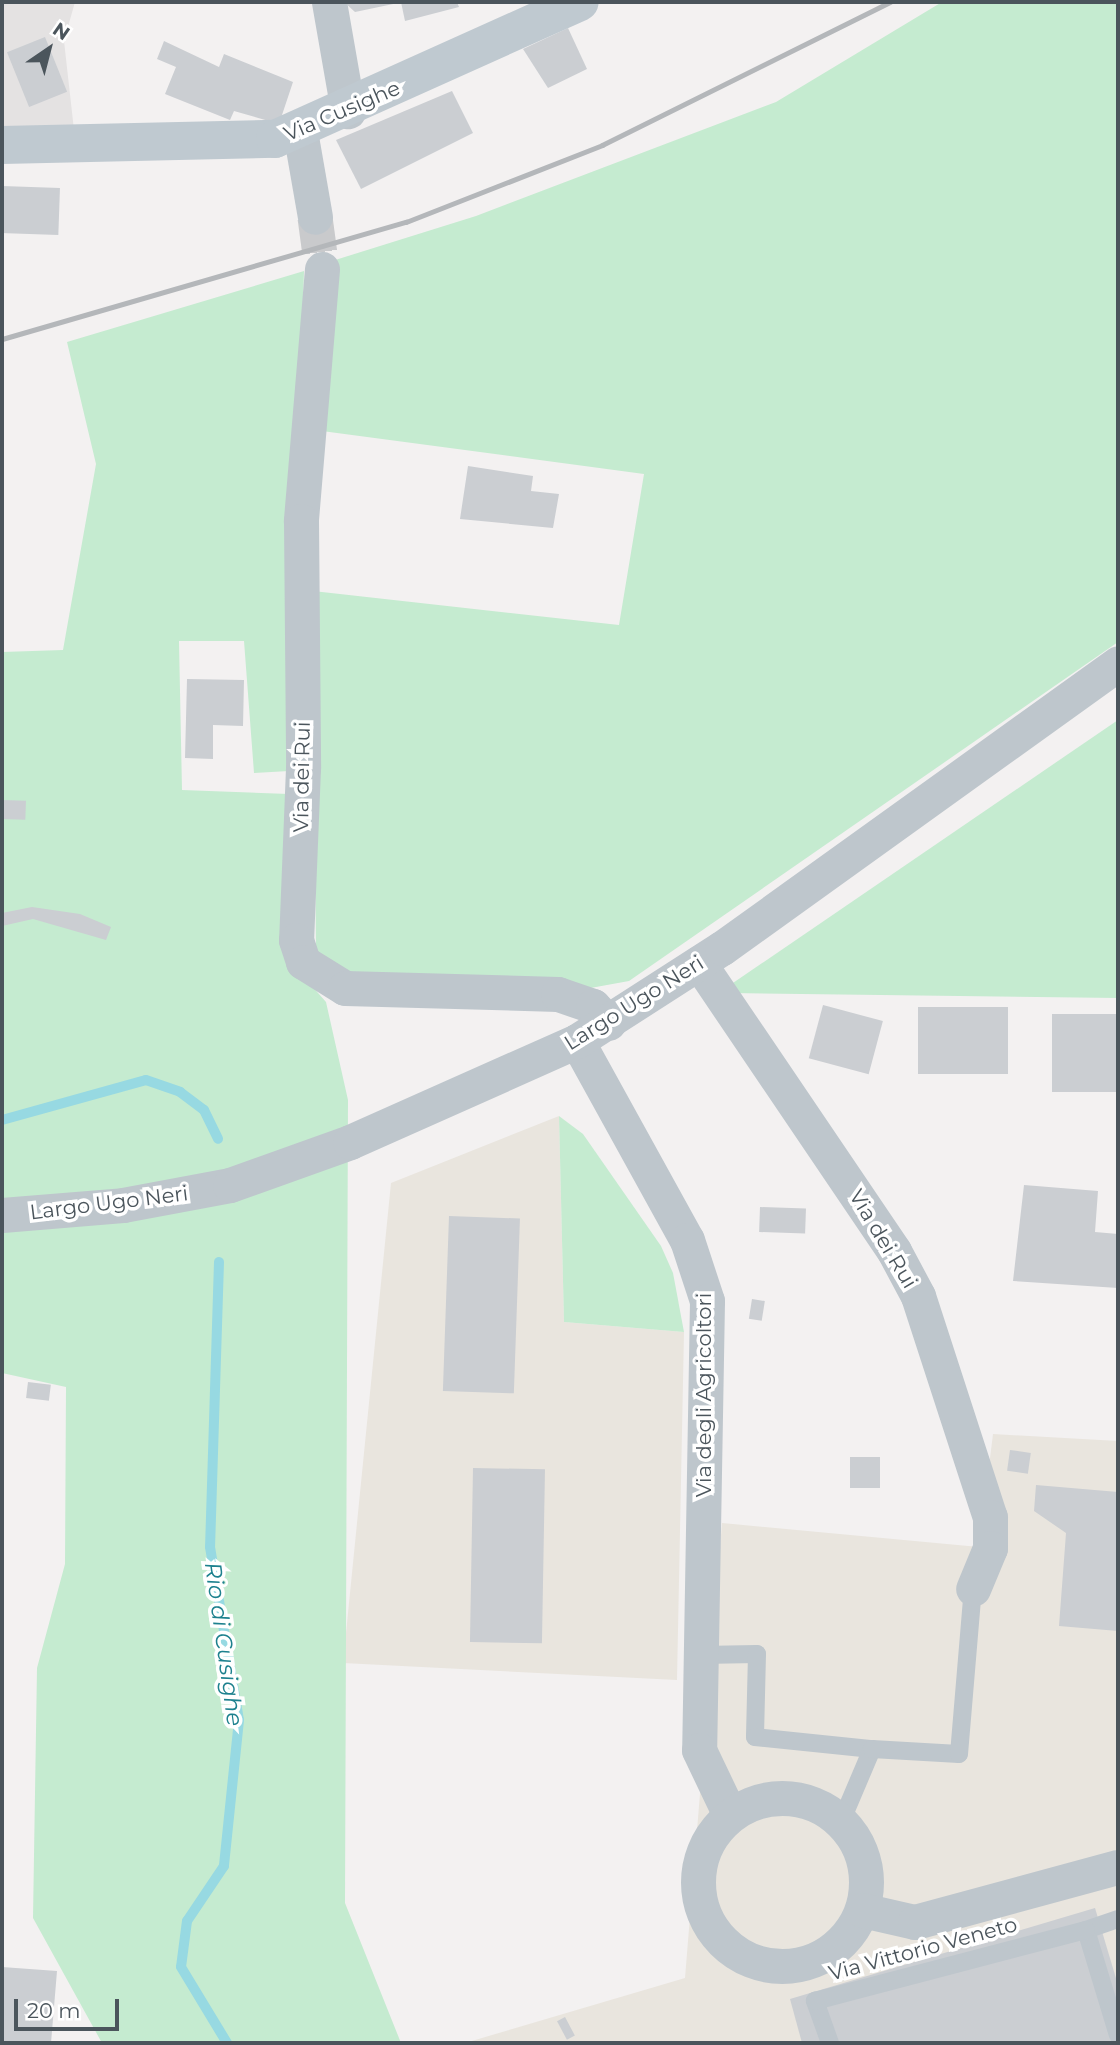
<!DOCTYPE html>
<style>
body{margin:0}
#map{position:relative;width:1120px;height:2045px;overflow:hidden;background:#f3f1f1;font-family:Montserrat,sans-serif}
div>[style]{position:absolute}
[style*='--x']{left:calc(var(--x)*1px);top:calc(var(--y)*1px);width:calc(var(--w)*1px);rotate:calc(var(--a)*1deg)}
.commercial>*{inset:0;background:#e9e5de}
.education>*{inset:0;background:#e4e2e2}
.green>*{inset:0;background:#c5ebd0}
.stream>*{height:10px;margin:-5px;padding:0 5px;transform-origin:5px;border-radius:5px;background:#97d9e2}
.building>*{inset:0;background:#cbced2;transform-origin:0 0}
.street-tunnel>*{height:35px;margin-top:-17.5px;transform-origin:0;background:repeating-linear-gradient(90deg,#c9cacc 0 35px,transparent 0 53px)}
.lane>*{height:18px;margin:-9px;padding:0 9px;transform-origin:9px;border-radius:9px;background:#bec6cc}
.street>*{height:35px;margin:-17.5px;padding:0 17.5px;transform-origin:17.5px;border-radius:17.5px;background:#bec6cc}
.street>.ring{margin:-17.5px;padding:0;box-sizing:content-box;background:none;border:35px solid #bec6cc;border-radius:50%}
.secondary>*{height:38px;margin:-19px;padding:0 19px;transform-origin:19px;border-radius:19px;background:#bfc9d0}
.rail>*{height:5px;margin:-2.5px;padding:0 2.5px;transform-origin:2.5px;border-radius:2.5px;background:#b4b7ba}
span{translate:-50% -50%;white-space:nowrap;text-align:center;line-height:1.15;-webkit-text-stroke:7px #fff;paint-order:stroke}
.street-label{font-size:21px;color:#4b555c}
.water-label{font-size:23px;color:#1d818e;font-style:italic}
.frame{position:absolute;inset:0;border:4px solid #4b555c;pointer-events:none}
.north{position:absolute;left:14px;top:14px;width:70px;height:70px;-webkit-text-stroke:5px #fff;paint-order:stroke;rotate:35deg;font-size:19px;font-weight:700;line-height:28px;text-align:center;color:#4b555c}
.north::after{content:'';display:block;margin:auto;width:24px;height:32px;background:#4b555c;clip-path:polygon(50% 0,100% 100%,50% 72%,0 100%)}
.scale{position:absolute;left:14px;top:1999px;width:105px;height:32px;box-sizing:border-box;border:4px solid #4b555c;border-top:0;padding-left:9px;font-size:21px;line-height:24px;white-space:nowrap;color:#4b555c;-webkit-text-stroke:5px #fff;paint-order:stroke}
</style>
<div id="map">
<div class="commercial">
<div style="clip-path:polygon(559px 1116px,564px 1322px,684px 1332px,677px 1680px,343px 1663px,391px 1183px)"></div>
<div style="clip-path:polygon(993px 1434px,1118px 1441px,1118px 2043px,465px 2043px,685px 1978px,722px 1523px,979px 1547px)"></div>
</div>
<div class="education">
<div style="clip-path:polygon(2px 2px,75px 2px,64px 41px,74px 130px,2px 128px)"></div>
</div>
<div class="green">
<div style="clip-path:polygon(942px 2px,1118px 2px,1118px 642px,629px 981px,585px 989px,348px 980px,316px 950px,313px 591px,619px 625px,644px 474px,322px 431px,332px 261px,476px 216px,776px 102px)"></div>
<div style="clip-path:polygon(304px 271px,289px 771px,254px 773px,244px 641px,179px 641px,182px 790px,289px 794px,296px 968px,326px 1002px,348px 1100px,345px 1903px,401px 2043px,102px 2043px,33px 1918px,37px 1668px,65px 1564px,66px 1387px,2px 1373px,2px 652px,63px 650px,96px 464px,67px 342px)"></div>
<div style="clip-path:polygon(1118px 720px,1118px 998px,730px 993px,730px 985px)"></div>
<div style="clip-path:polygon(559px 1116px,583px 1134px,661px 1246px,673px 1273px,684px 1332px,564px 1322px)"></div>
</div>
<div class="stream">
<div style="--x:2;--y:1120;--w:149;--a:-15.5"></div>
<div style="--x:146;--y:1080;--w:36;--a:19"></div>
<div style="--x:180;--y:1092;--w:30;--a:37"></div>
<div style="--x:204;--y:1110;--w:32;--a:64"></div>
<div style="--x:219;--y:1262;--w:285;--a:91.8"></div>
<div style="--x:210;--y:1547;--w:175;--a:80.5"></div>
<div style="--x:239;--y:1720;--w:147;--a:95.9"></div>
<div style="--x:224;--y:1866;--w:66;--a:123.9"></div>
<div style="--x:187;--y:1921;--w:46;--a:97.4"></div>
<div style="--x:181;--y:1967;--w:89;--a:58.8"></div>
</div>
<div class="building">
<div style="clip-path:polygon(344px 2px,398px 2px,398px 3px,355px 12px)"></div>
<div style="clip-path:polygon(401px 2px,457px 2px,459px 7px,405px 21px)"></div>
<div style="clip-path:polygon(568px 28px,587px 69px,548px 88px,523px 49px)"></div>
<div style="left:45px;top:37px;width:59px;height:41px;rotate:68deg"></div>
<div style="clip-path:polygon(164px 41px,219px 67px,224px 54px,293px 82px,279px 124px,234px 111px,230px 120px,165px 94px,176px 67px,157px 59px)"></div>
<div style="clip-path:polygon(452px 91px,473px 133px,361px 189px,336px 140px)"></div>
<div style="left:2px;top:186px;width:58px;height:47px;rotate:2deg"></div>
<div style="clip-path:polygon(468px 466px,533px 476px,531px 491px,559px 494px,553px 528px,460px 519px)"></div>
<div style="clip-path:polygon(187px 679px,244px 680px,243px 726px,213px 725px,213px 759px,185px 758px)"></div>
<div style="left:2px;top:800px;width:24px;height:19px;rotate:2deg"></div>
<div style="clip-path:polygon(32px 907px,80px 914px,111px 927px,106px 940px,33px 919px,2px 926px,2px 913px)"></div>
<div style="left:823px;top:1005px;width:62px;height:55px;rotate:15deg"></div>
<div style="left:918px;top:1007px;width:90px;height:67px"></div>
<div style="left:1052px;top:1014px;width:66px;height:78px"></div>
<div style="clip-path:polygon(1024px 1185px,1098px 1191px,1095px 1232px,1118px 1234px,1118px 1288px,1013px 1281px)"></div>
<div style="left:760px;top:1207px;width:46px;height:25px;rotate:2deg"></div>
<div style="left:449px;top:1216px;width:71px;height:175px;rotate:2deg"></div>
<div style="left:752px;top:1299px;width:13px;height:20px;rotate:9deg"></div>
<div style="left:28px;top:1382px;width:23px;height:16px;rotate:7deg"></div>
<div style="left:1010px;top:1450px;width:21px;height:21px;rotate:8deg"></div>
<div style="left:850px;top:1457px;width:30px;height:31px"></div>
<div style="left:473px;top:1468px;width:72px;height:174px;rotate:1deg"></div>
<div style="clip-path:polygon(1036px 1485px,1118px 1492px,1118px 1631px,1059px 1626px,1066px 1533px,1034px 1511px)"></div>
<div style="clip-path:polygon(1095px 1908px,1118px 1985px,1118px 2043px,802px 2043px,790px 1999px)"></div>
<div style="clip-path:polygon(2px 1967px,57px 1971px,51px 2043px,2px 2043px)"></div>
<div style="left:565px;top:2017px;width:21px;height:9px;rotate:62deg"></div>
</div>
<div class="street-tunnel">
<div style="--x:315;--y:217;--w:52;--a:82.3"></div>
</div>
<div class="lane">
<div style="--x:701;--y:1655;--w:56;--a:-1"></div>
<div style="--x:757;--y:1654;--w:83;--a:91.4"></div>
<div style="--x:755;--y:1737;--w:118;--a:5.9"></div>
<div style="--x:872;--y:1749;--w:79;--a:113"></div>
<div style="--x:872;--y:1749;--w:87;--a:3.3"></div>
<div style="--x:959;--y:1754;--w:166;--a:-85.2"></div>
<div style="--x:1118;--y:1919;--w:34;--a:161"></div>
<div style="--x:1086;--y:1930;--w:110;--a:73.1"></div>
<div style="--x:830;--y:2043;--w:45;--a:-109.7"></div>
<div style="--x:815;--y:2001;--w:280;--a:-14.7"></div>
</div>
<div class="street">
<div style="--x:329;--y:2;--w:111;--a:80.1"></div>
<div style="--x:300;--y:131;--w:87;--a:80.1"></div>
<div style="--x:322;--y:269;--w:253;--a:94.8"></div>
<div style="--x:301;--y:521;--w:247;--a:89.5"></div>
<div style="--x:303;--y:768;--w:172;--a:92.3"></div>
<div style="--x:296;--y:940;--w:23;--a:72"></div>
<div style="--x:303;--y:962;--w:49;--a:31.8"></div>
<div style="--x:345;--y:988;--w:213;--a:1.6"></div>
<div style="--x:558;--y:994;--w:37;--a:19"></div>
<div style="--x:593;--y:1006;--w:23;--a:47"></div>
<div style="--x:699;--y:963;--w:348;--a:55.9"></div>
<div style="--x:894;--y:1251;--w:51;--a:61.9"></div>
<div style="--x:918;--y:1296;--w:232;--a:72"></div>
<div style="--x:990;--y:1517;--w:31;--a:90"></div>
<div style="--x:990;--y:1548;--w:44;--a:112.5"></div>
<div style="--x:577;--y:1041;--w:227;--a:61.1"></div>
<div style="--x:687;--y:1240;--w:64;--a:71.8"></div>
<div style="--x:707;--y:1301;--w:449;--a:91"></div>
<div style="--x:699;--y:1750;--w:72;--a:64.5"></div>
<div style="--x:2;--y:1215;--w:121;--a:-4.7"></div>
<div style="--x:123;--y:1205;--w:109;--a:-10.6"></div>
<div style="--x:230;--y:1185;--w:127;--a:-19.7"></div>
<div style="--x:350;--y:1142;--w:248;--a:-24"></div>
<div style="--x:577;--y:1041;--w:172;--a:-32.7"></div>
<div style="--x:722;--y:948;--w:488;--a:-35.7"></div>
<div class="ring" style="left:698px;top:1798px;width:133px;height:133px"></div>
<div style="--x:862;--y:1910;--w:54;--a:12.8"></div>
<div style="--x:915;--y:1922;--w:210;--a:-15.2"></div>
</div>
<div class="secondary">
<div style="--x:2;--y:145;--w:273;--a:-1.3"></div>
<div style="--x:275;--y:139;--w:334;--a:-24.2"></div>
</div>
<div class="rail">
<div style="--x:2;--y:339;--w:421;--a:-16.2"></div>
<div style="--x:406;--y:222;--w:211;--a:-21.4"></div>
<div style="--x:602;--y:145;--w:322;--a:-26.4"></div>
</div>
<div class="street-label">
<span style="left:342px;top:111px;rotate:-23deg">Via Cusighe</span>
<span style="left:302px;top:777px;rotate:-89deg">Via dei Rui</span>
<span style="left:634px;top:1003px;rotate:-32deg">Largo Ugo Neri</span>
<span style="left:109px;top:1203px;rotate:-7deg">Largo Ugo Neri</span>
<span style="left:883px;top:1239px;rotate:59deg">Via dei Rui</span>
<span style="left:704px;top:1395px;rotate:-90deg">Via degli Agricoltori</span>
<span style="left:923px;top:1949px;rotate:-15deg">Via Vittorio Veneto</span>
</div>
<div class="water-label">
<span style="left:224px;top:1644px;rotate:82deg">Rio di Cusighe</span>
</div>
<div class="frame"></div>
<div class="north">N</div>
<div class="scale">20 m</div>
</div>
